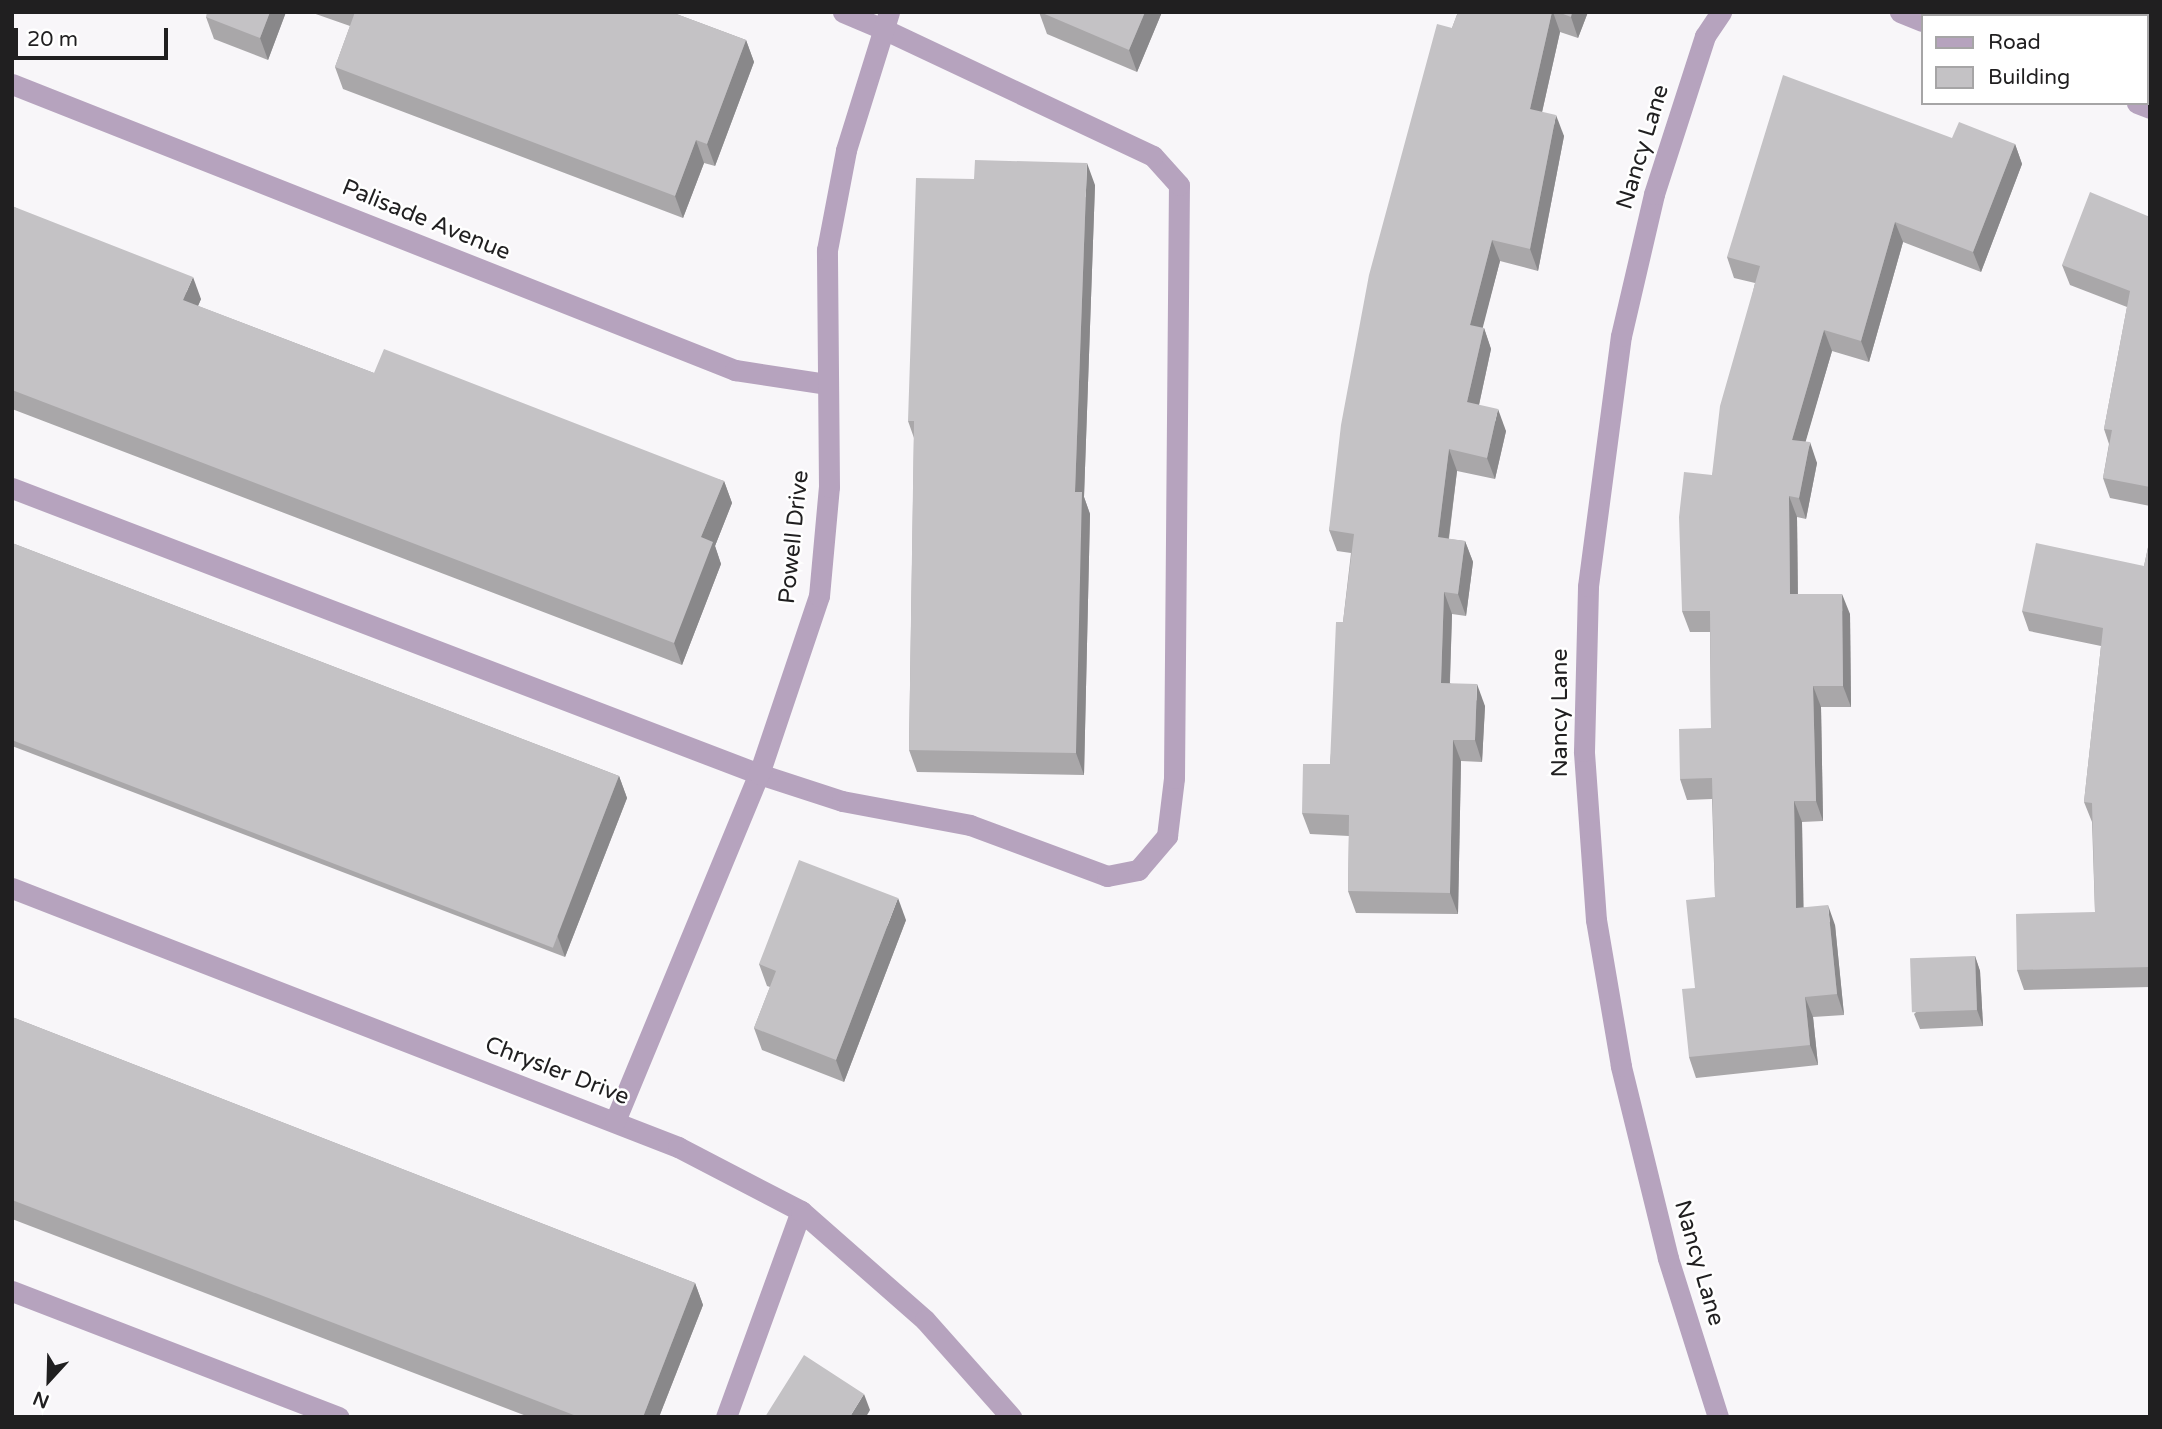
<!DOCTYPE html>
<style>
body{margin:0}
#map{position:relative;width:2162px;height:1429px;overflow:hidden;background:#f8f6f9;font-family:"Varela Round",sans-serif}
div>[style]{position:absolute}
[style*='--x']{left:calc(var(--x)*1px);top:calc(var(--y)*1px);width:calc(var(--w)*1px);rotate:calc(var(--a)*1deg)}
.service>*{height:21px;margin:-10.5px;padding:0 10.5px;transform-origin:10.5px;border-radius:10.5px;background:#b6a3be}
.minor>*{height:21px;margin:-10.5px;padding:0 10.5px;transform-origin:10.5px;border-radius:10.5px;background:#b6a3be}
.wall>*{inset:0;background:#a9a7a9}
.shaded-wall>*{inset:0;background:#89888a}
.building>*{inset:0;background:#c4c2c5;transform-origin:0 0}
span{translate:-50% -50%;white-space:nowrap;text-align:center;line-height:1.15;-webkit-text-stroke:5px #fff;paint-order:stroke}
.street-label{font-size:23px;color:#201f20}
.frame{position:absolute;inset:0;border:14px solid #201f20;pointer-events:none}
.legend{position:absolute;left:1921px;top:14px;width:228px;height:91px;box-sizing:border-box;background:#fff;border:2px solid #a6a5a6;margin:0;padding:9px 12px;list-style:none;font-size:21px;color:#201f20}
.legend li{display:flex;align-items:center;gap:14px;height:35px}
.legend b{width:35px;border:2px solid #a6a5a6}
.north{position:absolute;left:14px;top:1345px;width:70px;height:70px;-webkit-text-stroke:5px #fff;paint-order:stroke;rotate:202deg;font-size:19px;font-weight:700;line-height:28px;text-align:center;color:#201f20}
.north::after{content:'';display:block;margin:auto;width:24px;height:32px;background:#201f20;clip-path:polygon(50% 0,100% 100%,50% 72%,0 100%)}
.scale{position:absolute;left:14px;top:28px;width:154px;height:32px;box-sizing:border-box;border:4px solid #201f20;border-top:0;padding-left:9px;font-size:21px;line-height:24px;white-space:nowrap;color:#201f20;-webkit-text-stroke:5px #fff;paint-order:stroke}
</style>
<div id="map">
<div class="service">
<div style="--x:12;--y:488;--w:800;--a:20.95"></div>
<div style="--x:759;--y:774;--w:87;--a:18"></div>
<div style="--x:842;--y:801;--w:130;--a:10.6"></div>
<div style="--x:970;--y:825;--w:146;--a:20.4"></div>
<div style="--x:1107;--y:876;--w:32;--a:-11"></div>
<div style="--x:1138;--y:870;--w:45;--a:-49.5"></div>
<div style="--x:1167;--y:836;--w:58;--a:-83.1"></div>
<div style="--x:1174;--y:778;--w:593;--a:-89.52"></div>
<div style="--x:1179;--y:185;--w:39;--a:-132"></div>
<div style="--x:1153;--y:156;--w:298;--a:-154.8"></div>
<div style="--x:12;--y:1291;--w:350;--a:21.1"></div>
<div style="--x:726;--y:1417;--w:219;--a:-70"></div>
</div>
<div class="minor">
<div style="--x:843;--y:12;--w:43;--a:23"></div>
<div style="--x:1900;--y:12;--w:24;--a:22"></div>
<div style="--x:12;--y:84;--w:778;--a:21.58"></div>
<div style="--x:735;--y:370;--w:92;--a:8.7"></div>
<div style="--x:2137;--y:103;--w:14;--a:21"></div>
<div style="--x:12;--y:888;--w:715;--a:21.25"></div>
<div style="--x:678;--y:1147;--w:139;--a:27.5"></div>
<div style="--x:801;--y:1211;--w:165;--a:41.3"></div>
<div style="--x:925;--y:1320;--w:130;--a:48.4"></div>
<div style="--x:615;--y:1121;--w:376;--a:-67.5"></div>
<div style="--x:759;--y:774;--w:188;--a:-71.4"></div>
<div style="--x:819;--y:596;--w:109;--a:-84.8"></div>
<div style="--x:829;--y:487;--w:237;--a:-90.5"></div>
<div style="--x:827;--y:250;--w:102;--a:-79.2"></div>
<div style="--x:846;--y:150;--w:145;--a:-72.7"></div>
<div style="--x:1718;--y:1417;--w:167;--a:-107.5"></div>
<div style="--x:1668;--y:1258;--w:198;--a:-103.8"></div>
<div style="--x:1621;--y:1066;--w:148;--a:-99.7"></div>
<div style="--x:1596;--y:920;--w:169;--a:-94.1"></div>
<div style="--x:1584;--y:751;--w:165;--a:-88.6"></div>
<div style="--x:1588;--y:586;--w:252;--a:-82.5"></div>
<div style="--x:1621;--y:336;--w:146;--a:-76.9"></div>
<div style="--x:1654;--y:194;--w:166;--a:-72.1"></div>
<div style="--x:1705;--y:36;--w:29;--a:-56"></div>
</div>
<div class="wall">
<div style="clip-path:polygon(286px 12px,268px 60px,214px 39px,206px 17px)"></div>
<div style="clip-path:polygon(310px 12px,671px 12px,746px 40px,754px 62px,715px 166px,704px 163px,683px 218px,343px 89px,335px 67px,350px 26px)"></div>
<div style="clip-path:polygon(1039px 12px,1162px 12px,1137px 72px,1047px 34px)"></div>
<div style="clip-path:polygon(1458px 12px,1588px 12px,1578px 38px,1560px 32px,1542px 112px,1564px 136px,1538px 271px,1500px 261px,1482px 328px,1484px 328px,1491px 349px,1479px 405px,1506px 431px,1495px 479px,1457px 471px,1449px 539px,1465px 541px,1473px 562px,1466px 616px,1452px 614px,1450px 683px,1485px 706px,1482px 762px,1461px 761px,1458px 914px,1356px 913px,1348px 891px,1349px 836px,1310px 834px,1302px 813px,1330px 764px,1343px 622px,1351px 553px,1337px 551px,1329px 530px,1452px 28px)"></div>
<div style="clip-path:polygon(1952px 138px,2015px 144px,2022px 164px,1981px 272px,1903px 242px,1869px 362px,1832px 351px,1805px 442px,1817px 463px,1806px 519px,1797px 517px,1798px 594px,1850px 614px,1851px 707px,1821px 707px,1823px 821px,1802px 822px,1803px 907px,1835px 925px,1844px 1015px,1813px 1017px,1818px 1065px,1696px 1078px,1689px 1057px,1695px 988px,1715px 897px,1712px 799px,1687px 800px,1680px 779px,1711px 728px,1710px 632px,1690px 632px,1682px 611px,1755px 283px,1734px 278px,1727px 257px)"></div>
<div style="clip-path:polygon(1095px 185px,1084px 497px,1090px 514px,1084px 775px,917px 772px,909px 750px,914px 438px,908px 421px)"></div>
<div style="clip-path:polygon(12px 206px,201px 299px,198px 306px,374px 373px,724px 481px,732px 503px,715px 546px,721px 564px,682px 665px,12px 409px)"></div>
<div style="clip-path:polygon(2150px 217px,2150px 506px,2110px 498px,2103px 478px,2109px 444px,2104px 429px,2127px 307px,2070px 285px,2062px 265px)"></div>
<div style="clip-path:polygon(2150px 538px,2150px 987px,2024px 990px,2017px 970px,2095px 912px,2092px 822px,2084px 802px,2101px 646px,2029px 631px,2022px 611px,2144px 566px)"></div>
<div style="clip-path:polygon(12px 543px,619px 776px,627px 798px,565px 957px,12px 746px)"></div>
<div style="clip-path:polygon(906px 920px,844px 1082px,762px 1050px,754px 1028px,770px 987px,767px 986px,759px 964px)"></div>
<div style="clip-path:polygon(1975px 956px,1980px 971px,1983px 1026px,1920px 1029px,1914px 1014px)"></div>
<div style="clip-path:polygon(12px 1017px,695px 1283px,703px 1305px,659px 1417px,529px 1417px,12px 1219px)"></div>
</div>
<div class="shaded-wall">
<div style="clip-path:polygon(270px 12px,286px 12px,268px 60px,260px 38px)"></div>
<div style="clip-path:polygon(1145px 12px,1162px 12px,1137px 72px,1129px 50px)"></div>
<div style="clip-path:polygon(1552px 12px,1553px 12px,1560px 32px,1538px 130px,1530px 109px)"></div>
<div style="clip-path:polygon(1572px 12px,1588px 12px,1578px 38px,1571px 17px)"></div>
<div style="clip-path:polygon(746px 40px,754px 62px,715px 166px,707px 144px)"></div>
<div style="clip-path:polygon(1556px 115px,1564px 136px,1538px 271px,1530px 249px)"></div>
<div style="clip-path:polygon(696px 140px,704px 163px,683px 218px,675px 196px)"></div>
<div style="clip-path:polygon(2015px 144px,2022px 164px,1981px 272px,1973px 252px)"></div>
<div style="clip-path:polygon(1087px 163px,1095px 185px,1084px 497px,1090px 514px,1084px 775px,1076px 753px,1075px 492px)"></div>
<div style="clip-path:polygon(1895px 222px,1903px 242px,1869px 362px,1861px 341px)"></div>
<div style="clip-path:polygon(1492px 240px,1500px 261px,1478px 346px,1470px 325px)"></div>
<div style="clip-path:polygon(193px 277px,201px 299px,191px 322px,183px 300px)"></div>
<div style="clip-path:polygon(1484px 328px,1491px 349px,1475px 423px,1467px 402px)"></div>
<div style="clip-path:polygon(1824px 330px,1832px 351px,1800px 461px,1792px 440px)"></div>
<div style="clip-path:polygon(1498px 409px,1506px 431px,1495px 479px,1487px 458px)"></div>
<div style="clip-path:polygon(1810px 442px,1817px 463px,1806px 519px,1799px 498px)"></div>
<div style="clip-path:polygon(1449px 449px,1457px 471px,1446px 559px,1438px 537px)"></div>
<div style="clip-path:polygon(724px 481px,732px 503px,715px 546px,721px 564px,682px 665px,674px 643px,701px 537px)"></div>
<div style="clip-path:polygon(1789px 496px,1797px 517px,1798px 615px,1790px 594px)"></div>
<div style="clip-path:polygon(1465px 541px,1473px 562px,1466px 616px,1458px 594px)"></div>
<div style="clip-path:polygon(1444px 592px,1452px 614px,1449px 704px,1441px 683px)"></div>
<div style="clip-path:polygon(1842px 594px,1850px 614px,1851px 707px,1843px 686px)"></div>
<div style="clip-path:polygon(1477px 684px,1485px 706px,1482px 762px,1475px 740px)"></div>
<div style="clip-path:polygon(1813px 686px,1821px 707px,1823px 821px,1816px 801px)"></div>
<div style="clip-path:polygon(1453px 740px,1461px 761px,1458px 914px,1450px 893px)"></div>
<div style="clip-path:polygon(619px 776px,627px 798px,565px 957px,557px 935px)"></div>
<div style="clip-path:polygon(1794px 801px,1802px 822px,1804px 929px,1796px 908px)"></div>
<div style="clip-path:polygon(898px 898px,906px 920px,844px 1082px,836px 1060px)"></div>
<div style="clip-path:polygon(1828px 905px,1835px 925px,1844px 1015px,1837px 994px)"></div>
<div style="clip-path:polygon(1975px 956px,1980px 971px,1983px 1026px,1977px 1010px)"></div>
<div style="clip-path:polygon(1805px 997px,1813px 1017px,1818px 1065px,1810px 1045px)"></div>
<div style="clip-path:polygon(695px 1283px,703px 1305px,659px 1417px,643px 1417px)"></div>
<div style="clip-path:polygon(864px 1394px,870px 1410px,866px 1417px,851px 1417px,851px 1415px)"></div>
</div>
<div class="building">
<div style="clip-path:polygon(207px 12px,270px 12px,260px 38px,206px 17px)"></div>
<div style="clip-path:polygon(355px 12px,671px 12px,746px 40px,707px 144px,696px 140px,675px 196px,335px 67px)"></div>
<div style="clip-path:polygon(1040px 12px,1145px 12px,1129px 50px)"></div>
<div style="clip-path:polygon(1458px 12px,1552px 12px,1530px 109px,1556px 115px,1530px 249px,1492px 240px,1470px 325px,1484px 328px,1467px 402px,1498px 409px,1487px 458px,1449px 449px,1438px 537px,1465px 541px,1458px 594px,1444px 592px,1441px 683px,1477px 684px,1475px 740px,1453px 740px,1450px 893px,1348px 891px,1349px 815px,1302px 813px,1303px 764px,1330px 764px,1336px 622px,1343px 622px,1354px 534px,1329px 530px,1341px 425px,1369px 275px,1437px 24px,1452px 28px)"></div>
<div style="clip-path:polygon(1558px 12px,1572px 12px,1571px 17px)"></div>
<div style="clip-path:polygon(1783px 75px,1952px 138px,1959px 122px,2015px 144px,1973px 252px,1895px 222px,1861px 341px,1824px 330px,1792px 440px,1810px 442px,1799px 498px,1789px 496px,1790px 594px,1842px 594px,1843px 686px,1813px 686px,1816px 801px,1794px 801px,1796px 908px,1828px 905px,1837px 994px,1805px 997px,1810px 1045px,1689px 1057px,1682px 989px,1695px 988px,1686px 900px,1715px 897px,1712px 778px,1680px 779px,1679px 729px,1711px 728px,1710px 611px,1682px 611px,1679px 517px,1684px 472px,1712px 475px,1720px 406px,1760px 266px,1727px 257px)"></div>
<div style="clip-path:polygon(975px 160px,1087px 163px,1075px 492px,1082px 492px,1076px 753px,909px 750px,914px 421px,908px 421px,916px 178px,974px 179px)"></div>
<div style="clip-path:polygon(2090px 192px,2150px 217px,2150px 487px,2103px 478px,2112px 430px,2104px 429px,2130px 291px,2062px 265px)"></div>
<div style="clip-path:polygon(12px 206px,193px 277px,183px 300px,374px 373px,384px 349px,724px 481px,701px 537px,713px 542px,674px 643px,12px 390px)"></div>
<div style="clip-path:polygon(2150px 538px,2150px 967px,2017px 970px,2016px 914px,2095px 912px,2092px 803px,2084px 802px,2103px 628px,2022px 611px,2036px 543px,2144px 566px)"></div>
<div style="left:12px;top:543px;width:650px;height:184px;rotate:21deg"></div>
<div style="clip-path:polygon(799px 860px,898px 898px,836px 1060px,754px 1028px,776px 971px,759px 964px)"></div>
<div style="left:1975px;top:956px;width:54px;height:65px;rotate:88deg"></div>
<div style="clip-path:polygon(12px 1017px,695px 1283px,643px 1417px,579px 1417px,12px 1200px)"></div>
<div style="clip-path:polygon(804px 1355px,864px 1394px,851px 1415px,853px 1417px,765px 1417px)"></div>
</div>
<div class="street-label">
<span style="left:1643px;top:147px;rotate:-73deg">Nancy Lane</span>
<span style="left:426px;top:220px;rotate:22deg">Palisade Avenue</span>
<span style="left:794px;top:537px;rotate:-84deg">Powell Drive</span>
<span style="left:1560px;top:713px;rotate:-90deg">Nancy Lane</span>
<span style="left:557px;top:1071px;rotate:21deg">Chrysler Drive</span>
<span style="left:1699px;top:1263px;rotate:74deg">Nancy Lane</span>
</div>
<div class="frame"></div>
<ul class="legend">
<li><b style="height:9px;background:#b6a3be"></b>Road</li>
<li><b style="height:19px;background:#c4c2c5"></b>Building</li>
</ul>
<div class="north">N</div>
<div class="scale">20 m</div>
</div>
